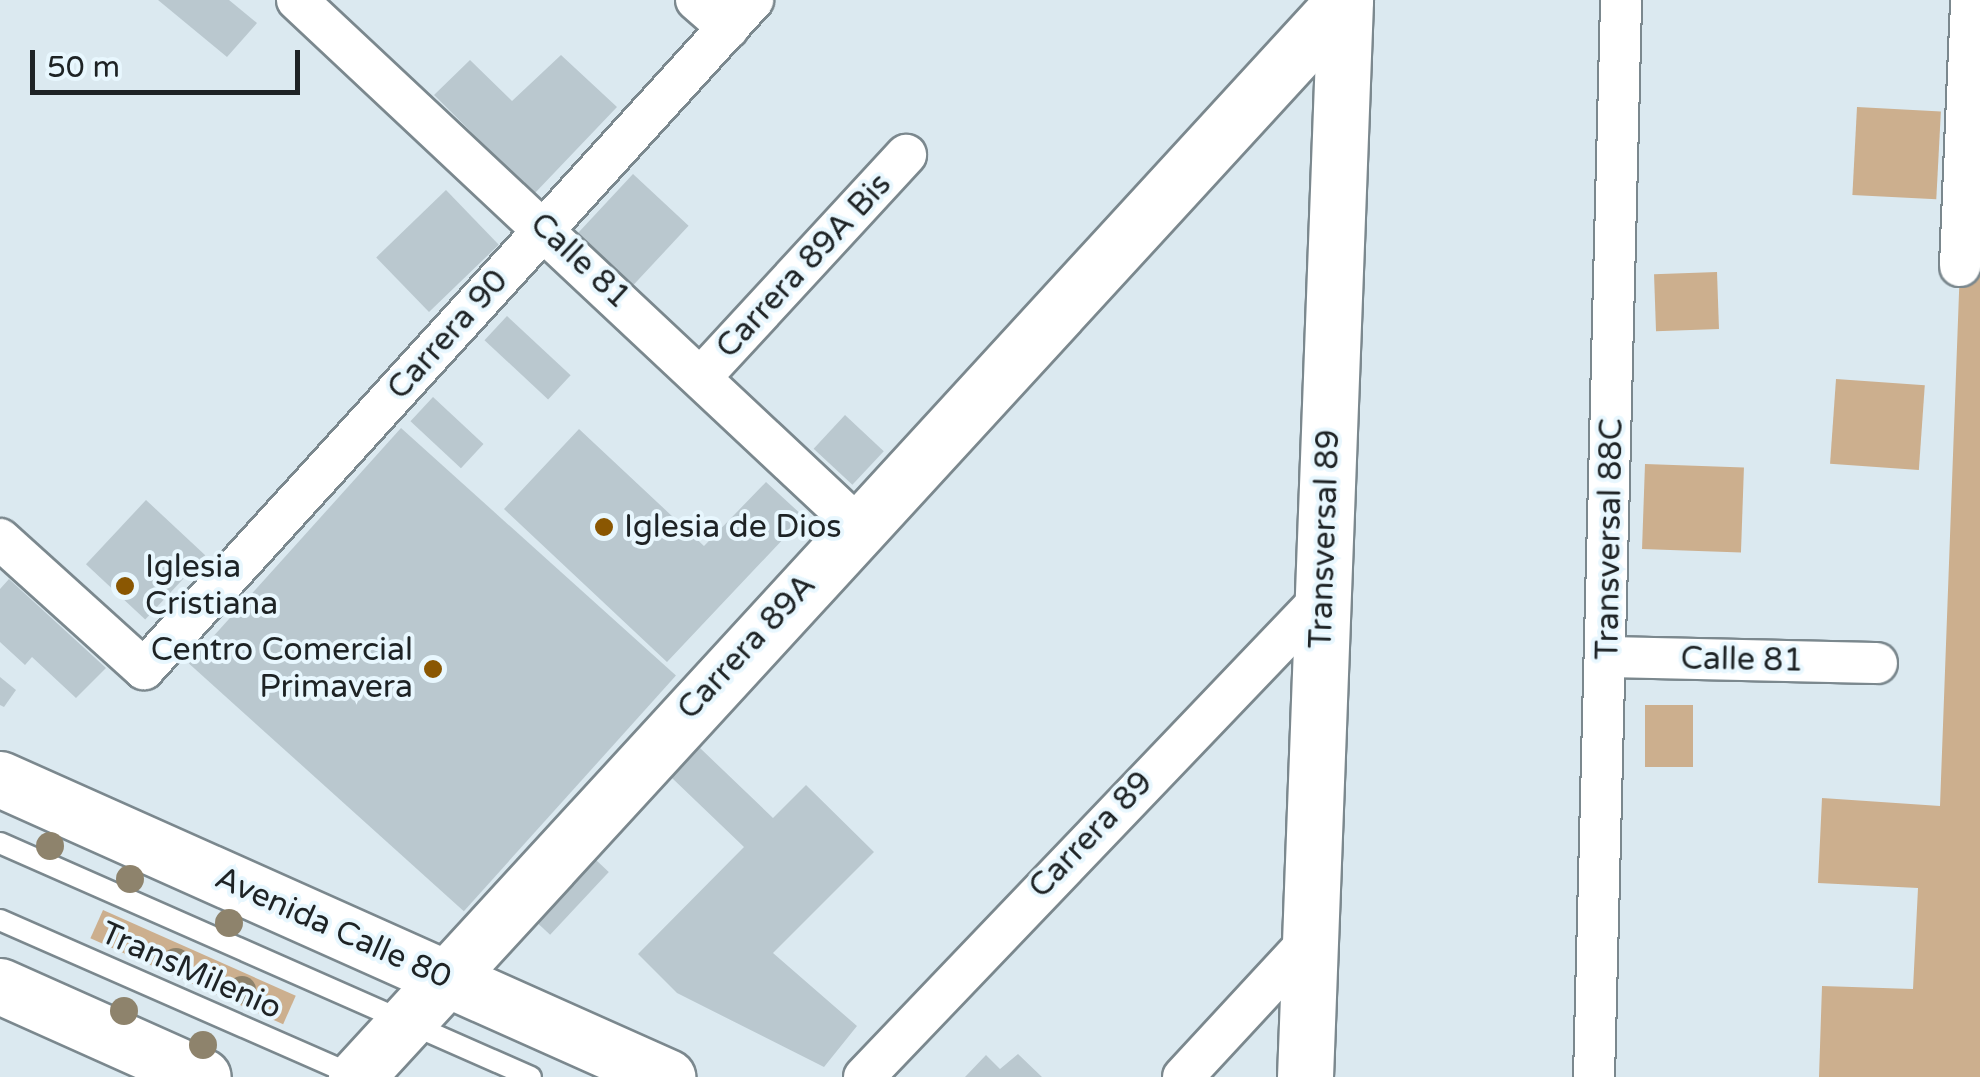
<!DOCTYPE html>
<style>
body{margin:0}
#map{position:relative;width:1980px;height:1077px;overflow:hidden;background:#dbe9f0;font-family:"Varela Round",sans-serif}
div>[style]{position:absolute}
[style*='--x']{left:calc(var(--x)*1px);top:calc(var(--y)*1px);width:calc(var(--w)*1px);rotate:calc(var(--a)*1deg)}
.green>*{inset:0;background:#ccaf8e;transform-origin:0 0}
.building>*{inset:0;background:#bac8cf;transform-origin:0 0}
.roads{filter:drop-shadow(2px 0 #7b888e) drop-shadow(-2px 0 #7b888e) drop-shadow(0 2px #7b888e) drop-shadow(0 -2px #7b888e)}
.lane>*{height:20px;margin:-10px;padding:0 10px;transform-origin:10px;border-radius:10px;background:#fff}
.street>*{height:40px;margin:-20px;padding:0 20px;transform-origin:20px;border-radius:20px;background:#fff}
.secondary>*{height:55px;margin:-27.5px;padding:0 27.5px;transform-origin:27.5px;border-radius:27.5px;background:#fff}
.highway>*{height:55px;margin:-27.5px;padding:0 27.5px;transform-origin:27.5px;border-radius:27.5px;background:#fff}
.trees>*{width:28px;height:28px;margin:-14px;border-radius:50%;background:#8e836c}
.dots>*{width:28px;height:28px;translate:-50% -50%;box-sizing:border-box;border:5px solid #e8f7fe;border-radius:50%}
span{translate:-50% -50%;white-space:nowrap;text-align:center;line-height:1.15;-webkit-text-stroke:8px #e8f7fe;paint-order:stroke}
.street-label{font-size:32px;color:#1e2325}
.poi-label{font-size:32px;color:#1e2325}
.left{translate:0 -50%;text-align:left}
.right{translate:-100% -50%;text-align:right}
.scale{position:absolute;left:30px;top:50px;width:270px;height:45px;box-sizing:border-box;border:5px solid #1e2325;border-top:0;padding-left:12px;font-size:30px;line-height:35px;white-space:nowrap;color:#1e2325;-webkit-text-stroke:8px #e8f7fe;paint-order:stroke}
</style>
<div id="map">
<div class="green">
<div style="left:1857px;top:107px;width:84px;height:88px;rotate:3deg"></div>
<div style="clip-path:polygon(1960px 266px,1980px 267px,1980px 1077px,1819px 1077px,1822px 986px,1913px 989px,1918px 888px,1818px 883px,1822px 798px,1940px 806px)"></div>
<div style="left:1717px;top:272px;width:57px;height:63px;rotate:88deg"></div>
<div style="left:1836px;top:379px;width:89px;height:85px;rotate:4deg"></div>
<div style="left:1645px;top:464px;width:99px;height:85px;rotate:2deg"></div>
<div style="left:1645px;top:705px;width:48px;height:62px"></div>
<div style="left:103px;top:910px;width:211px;height:31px;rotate:24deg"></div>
</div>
<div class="building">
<div style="clip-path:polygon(158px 0,229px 0,257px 23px,227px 57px)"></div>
<div style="clip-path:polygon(561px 55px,617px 107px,534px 194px,434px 95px,470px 60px,512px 101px)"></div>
<div style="left:633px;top:174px;width:76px;height:83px;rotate:43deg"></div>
<div style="left:446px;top:190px;width:76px;height:97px;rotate:46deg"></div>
<div style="left:507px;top:316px;width:87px;height:33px;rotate:43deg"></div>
<div style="left:433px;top:397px;width:69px;height:33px;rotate:43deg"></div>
<div style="left:845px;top:415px;width:53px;height:46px;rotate:43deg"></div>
<div style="left:401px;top:428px;width:370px;height:317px;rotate:42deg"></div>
<div style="clip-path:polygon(579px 429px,704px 546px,766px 482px,804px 517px,667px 662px,504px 509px)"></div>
<div style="left:146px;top:500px;width:81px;height:88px;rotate:43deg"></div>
<div style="clip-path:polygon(9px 579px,106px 668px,76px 698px,32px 657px,25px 665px,0 642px,0 589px)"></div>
<div style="clip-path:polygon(0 677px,16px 690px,4px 707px,0 705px)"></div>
<div style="clip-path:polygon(700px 748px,773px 818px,806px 785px,874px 852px,773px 953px,857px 1026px,824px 1067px,677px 993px,638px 954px,744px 847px,672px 778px)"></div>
<div style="left:581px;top:846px;width:38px;height:86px;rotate:43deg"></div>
<div style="clip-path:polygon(1018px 1054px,1042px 1077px,965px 1077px,986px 1055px,1000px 1069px)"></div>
</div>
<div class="roads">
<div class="lane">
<div style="--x:0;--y:843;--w:580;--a:23.78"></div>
<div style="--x:0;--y:920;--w:388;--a:23.7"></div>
</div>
<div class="street">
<div style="--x:297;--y:0;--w:769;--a:43.16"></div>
<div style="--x:696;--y:0;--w:43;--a:41.2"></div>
<div style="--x:1960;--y:266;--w:266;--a:-87.6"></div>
<div style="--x:702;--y:376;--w:301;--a:-47.3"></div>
<div style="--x:0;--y:539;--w:194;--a:42.1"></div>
<div style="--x:144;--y:669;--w:905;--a:-47.69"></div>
<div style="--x:1607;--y:657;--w:270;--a:1.3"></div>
<div style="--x:864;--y:1077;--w:664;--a:-46.28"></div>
<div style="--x:1183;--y:1077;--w:188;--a:-47.2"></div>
<div style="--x:1594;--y:1077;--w:1077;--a:-88.56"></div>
</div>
<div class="secondary">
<div style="--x:356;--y:1077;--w:1462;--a:-47.44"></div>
<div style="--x:1305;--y:1077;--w:1078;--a:-87.87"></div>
</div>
<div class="highway">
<div style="--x:0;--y:779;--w:731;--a:24.07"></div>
<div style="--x:0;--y:986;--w:222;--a:24.1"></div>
</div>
</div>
<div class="trees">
<div style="left:50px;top:846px"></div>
<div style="left:130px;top:879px"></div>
<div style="left:229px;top:923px"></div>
<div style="left:176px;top:962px"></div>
<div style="left:242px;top:990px"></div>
<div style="left:124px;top:1011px"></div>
<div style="left:203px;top:1045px"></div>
</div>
<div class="dots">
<div style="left:604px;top:527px;background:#8a5702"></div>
<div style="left:125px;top:586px;background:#8a5702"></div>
<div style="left:433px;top:669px;background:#8a5702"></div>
</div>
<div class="street-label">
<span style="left:580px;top:261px;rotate:43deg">Calle 81</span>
<span style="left:804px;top:266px;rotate:-47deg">Carrera 89A Bis</span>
<span style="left:448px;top:335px;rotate:-48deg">Carrera 90</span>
<span style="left:1325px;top:539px;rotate:-88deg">Transversal 89</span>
<span style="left:1610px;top:539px;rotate:-89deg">Transversal 88C</span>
<span style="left:747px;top:647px;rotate:-47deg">Carrera 89A</span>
<span style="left:1742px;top:660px;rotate:1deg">Calle 81</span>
<span style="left:1091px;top:835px;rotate:-46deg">Carrera 89</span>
<span style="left:333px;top:928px;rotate:24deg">Avenida Calle 80</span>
<span style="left:191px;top:971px;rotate:24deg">TransMilenio</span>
</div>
<div class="poi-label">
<span class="left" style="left:624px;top:527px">Iglesia de Dios</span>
<span class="left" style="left:145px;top:586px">Iglesia<br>Cristiana</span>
<span class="right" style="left:413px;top:669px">Centro Comercial<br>Primavera</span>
</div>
<div class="scale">50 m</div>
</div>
